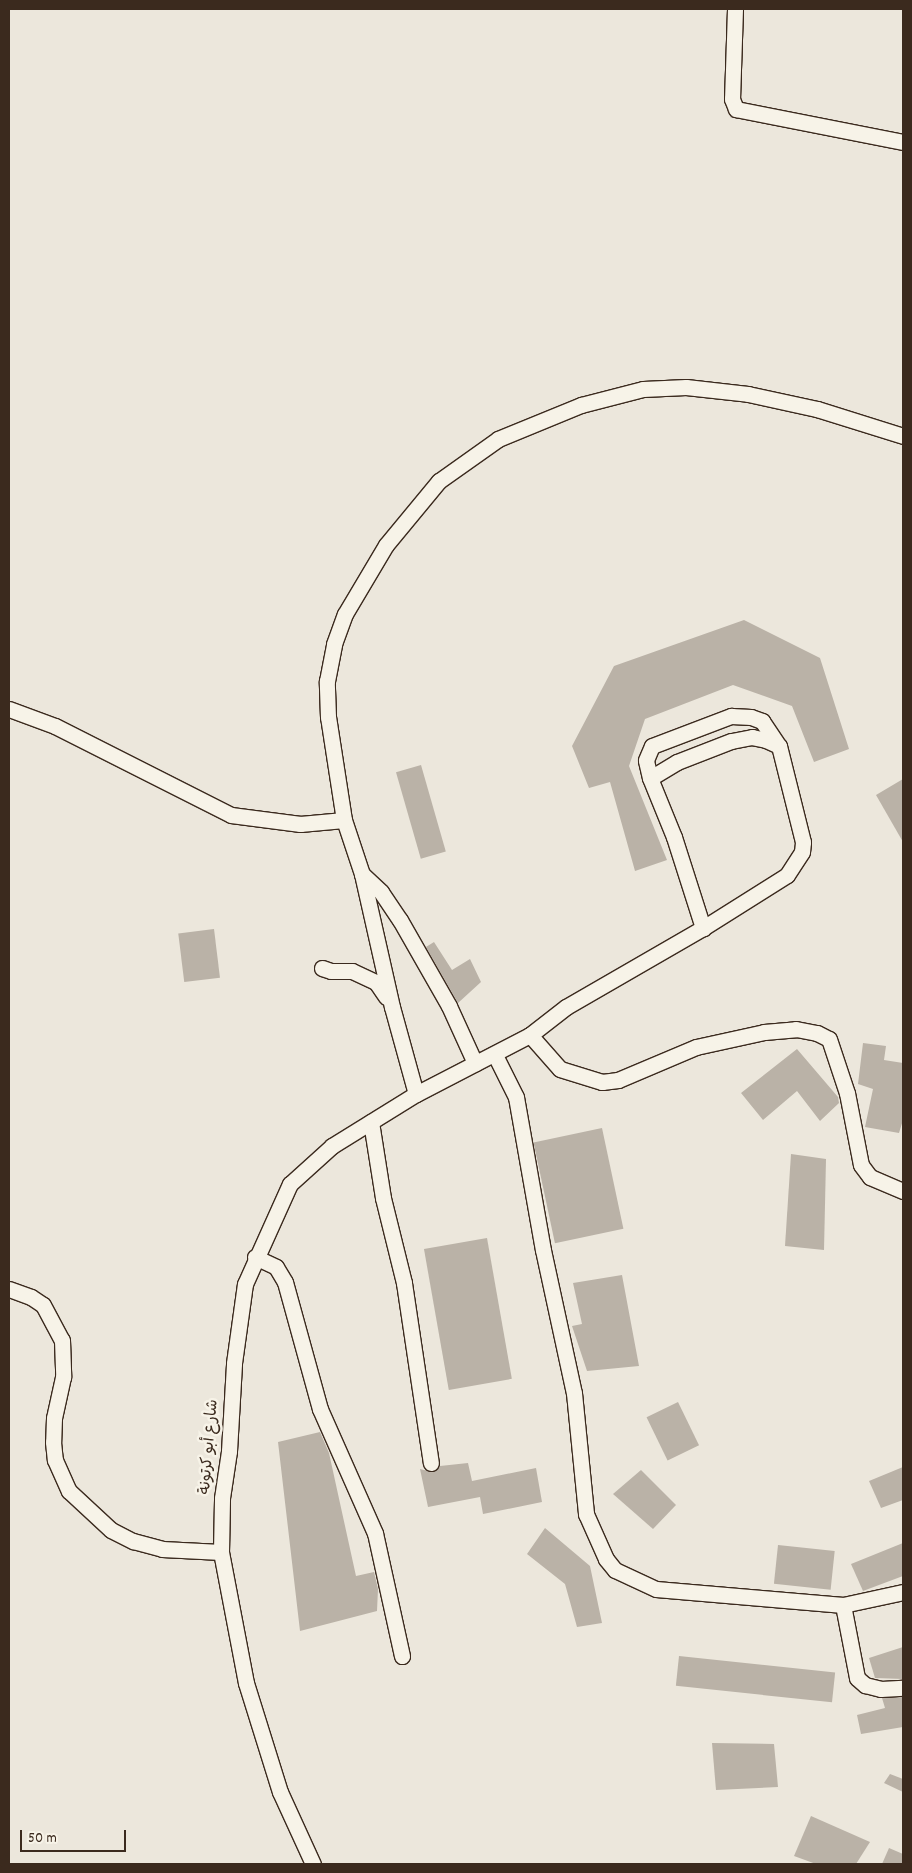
<!DOCTYPE html>
<meta charset="utf-8">
<style>
body{margin:0}
#map{position:relative;width:912px;height:1873px;overflow:hidden;background:#ece7dc;font-family:Dekko,"Playpen Sans Arabic",sans-serif}
div>[style]{position:absolute}
[style*='--x']{left:calc(var(--x)*1px);top:calc(var(--y)*1px);width:calc(var(--w)*1px);rotate:calc(var(--a)*1deg)}
.building>*{inset:0;background:#bab2a7;transform-origin:0 0}
.roads{filter:drop-shadow(1px 0 #3b2a1e) drop-shadow(-1px 0 #3b2a1e) drop-shadow(0 1px #3b2a1e) drop-shadow(0 -1px #3b2a1e)}
.minor>*{height:15px;margin:-7.5px;padding:0 7.5px;transform-origin:7.5px;border-radius:7.5px;background:#f7f3e8}
span{translate:-50% -50%;white-space:nowrap;text-align:center;line-height:1.15;-webkit-text-stroke:5px #f7f3e8;paint-order:stroke}
.street-label{font-size:16px;color:#3b2a1e}
.frame{position:absolute;inset:0;border:10px solid #3b2a1e;pointer-events:none}
.scale{position:absolute;left:20px;top:1830px;width:106px;height:22px;box-sizing:border-box;border:2px solid #3b2a1e;border-top:0;padding-left:6px;font-size:15px;line-height:18px;white-space:nowrap;color:#3b2a1e;-webkit-text-stroke:4px #f7f3e8;paint-order:stroke}
</style>
<div id="map">
<div class="building">
<div style="clip-path:polygon(744px 620px,820px 658px,849px 749px,814px 762px,792px 706px,733px 685px,645px 719px,629px 766px,667px 860px,635px 871px,610px 782px,589px 788px,572px 746px,614px 666px)"></div>
<div style="left:421px;top:765px;width:90px;height:26px;rotate:74deg"></div>
<div style="clip-path:polygon(903px 779px,903px 842px,876px 795px)"></div>
<div style="left:214px;top:929px;width:49px;height:36px;rotate:83deg"></div>
<div style="clip-path:polygon(434px 942px,452px 970px,470px 959px,481px 982px,458px 1003px,426px 947px)"></div>
<div style="clip-path:polygon(863px 1043px,886px 1046px,884px 1060px,903px 1063px,903px 1120px,899px 1133px,865px 1127px,873px 1089px,858px 1084px)"></div>
<div style="clip-path:polygon(797px 1049px,838px 1097px,839px 1103px,820px 1121px,797px 1091px,763px 1120px,741px 1093px)"></div>
<div style="left:602px;top:1128px;width:103px;height:70px;rotate:78deg"></div>
<div style="clip-path:polygon(791px 1154px,826px 1159px,824px 1250px,785px 1246px)"></div>
<div style="left:487px;top:1238px;width:143px;height:64px;rotate:80deg"></div>
<div style="clip-path:polygon(622px 1275px,639px 1366px,587px 1371px,572px 1326px,582px 1324px,573px 1283px)"></div>
<div style="left:678px;top:1402px;width:48px;height:35px;rotate:64deg"></div>
<div style="clip-path:polygon(320px 1432px,329px 1453px,356px 1576px,374px 1572px,378px 1589px,377px 1611px,300px 1631px,278px 1442px)"></div>
<div style="clip-path:polygon(468px 1463px,472px 1481px,536px 1468px,542px 1502px,483px 1514px,480px 1497px,428px 1507px,420px 1469px,432px 1472px,440px 1466px)"></div>
<div style="clip-path:polygon(903px 1467px,903px 1500px,881px 1508px,869px 1481px)"></div>
<div style="clip-path:polygon(641px 1470px,676px 1505px,653px 1529px,613px 1494px)"></div>
<div style="clip-path:polygon(545px 1528px,590px 1566px,602px 1623px,577px 1627px,565px 1584px,527px 1554px)"></div>
<div style="clip-path:polygon(903px 1543px,903px 1576px,863px 1591px,851px 1564px)"></div>
<div style="left:778px;top:1545px;width:57px;height:39px;rotate:6deg"></div>
<div style="clip-path:polygon(903px 1647px,903px 1679px,875px 1678px,869px 1658px)"></div>
<div style="left:679px;top:1656px;width:157px;height:30px;rotate:6deg"></div>
<div style="clip-path:polygon(903px 1697px,903px 1727px,861px 1734px,857px 1715px,885px 1708px,882px 1698px)"></div>
<div style="clip-path:polygon(712px 1743px,774px 1744px,778px 1787px,716px 1790px)"></div>
<div style="clip-path:polygon(890px 1774px,903px 1779px,903px 1792px,884px 1783px)"></div>
<div style="clip-path:polygon(811px 1816px,870px 1842px,856px 1864px,816px 1864px,794px 1856px)"></div>
<div style="clip-path:polygon(889px 1848px,903px 1854px,903px 1864px,882px 1864px)"></div>
</div>
<div class="roads">
<div class="minor">
<div style="--x:735;--y:9;--w:90;--a:91.9"></div>
<div style="--x:732;--y:99;--w:11;--a:68"></div>
<div style="--x:736;--y:109;--w:170;--a:11.2"></div>
<div style="--x:9;--y:709;--w:49;--a:20.3"></div>
<div style="--x:55;--y:726;--w:197;--a:26.8"></div>
<div style="--x:231;--y:815;--w:70;--a:7.4"></div>
<div style="--x:300;--y:824;--w:44;--a:-5.2"></div>
<div style="--x:650;--y:778;--w:18;--a:-103"></div>
<div style="--x:646;--y:760;--w:15;--a:-67"></div>
<div style="--x:652;--y:746;--w:85;--a:-20.8"></div>
<div style="--x:731;--y:716;--w:20;--a:3"></div>
<div style="--x:751;--y:717;--w:12;--a:20"></div>
<div style="--x:762;--y:721;--w:30;--a:56"></div>
<div style="--x:362;--y:874;--w:26;--a:43"></div>
<div style="--x:381;--y:892;--w:34;--a:56"></div>
<div style="--x:400;--y:920;--w:99;--a:60.3"></div>
<div style="--x:449;--y:1006;--w:63;--a:65.5"></div>
<div style="--x:322;--y:968;--w:9;--a:18"></div>
<div style="--x:331;--y:971;--w:21;--a:0"></div>
<div style="--x:352;--y:971;--w:26;--a:25"></div>
<div style="--x:376;--y:982;--w:18;--a:56"></div>
<div style="--x:530;--y:1035;--w:46;--a:-37.9"></div>
<div style="--x:566;--y:1007;--w:158;--a:-30"></div>
<div style="--x:703;--y:928;--w:99;--a:-32.2"></div>
<div style="--x:787;--y:875;--w:27;--a:-57"></div>
<div style="--x:802;--y:852;--w:10;--a:-84"></div>
<div style="--x:803;--y:842;--w:99;--a:-104"></div>
<div style="--x:779;--y:746;--w:14;--a:-155"></div>
<div style="--x:766;--y:740;--w:14;--a:-168"></div>
<div style="--x:752;--y:737;--w:21;--a:169"></div>
<div style="--x:731;--y:741;--w:58;--a:158.7"></div>
<div style="--x:677;--y:762;--w:31;--a:149"></div>
<div style="--x:650;--y:778;--w:64;--a:67.9"></div>
<div style="--x:674;--y:837;--w:96;--a:72.3"></div>
<div style="--x:495;--y:1055;--w:47;--a:63.4"></div>
<div style="--x:516;--y:1097;--w:155;--a:80"></div>
<div style="--x:543;--y:1250;--w:146;--a:77.8"></div>
<div style="--x:574;--y:1393;--w:122;--a:84.3"></div>
<div style="--x:586;--y:1514;--w:49;--a:66"></div>
<div style="--x:606;--y:1559;--w:14;--a:51"></div>
<div style="--x:615;--y:1570;--w:45;--a:24.9"></div>
<div style="--x:656;--y:1589;--w:188;--a:4.9"></div>
<div style="--x:843;--y:1605;--w:61;--a:-12.2"></div>
<div style="--x:416;--y:1094;--w:90;--a:-105.4"></div>
<div style="--x:392;--y:1007;--w:136;--a:-102.7"></div>
<div style="--x:362;--y:874;--w:57;--a:-108.4"></div>
<div style="--x:344;--y:820;--w:104;--a:-98.8"></div>
<div style="--x:328;--y:717;--w:36;--a:-92"></div>
<div style="--x:327;--y:681;--w:38;--a:-79"></div>
<div style="--x:334;--y:644;--w:32;--a:-70"></div>
<div style="--x:345;--y:614;--w:80;--a:-59.3"></div>
<div style="--x:386;--y:545;--w:83;--a:-50.4"></div>
<div style="--x:439;--y:481;--w:72;--a:-35.4"></div>
<div style="--x:498;--y:439;--w:90;--a:-22.3"></div>
<div style="--x:581;--y:405;--w:64;--a:-14.5"></div>
<div style="--x:643;--y:389;--w:43;--a:-2.7"></div>
<div style="--x:686;--y:387;--w:62;--a:6.4"></div>
<div style="--x:748;--y:394;--w:71;--a:12.3"></div>
<div style="--x:817;--y:409;--w:90;--a:17.4"></div>
<div style="--x:371;--y:1122;--w:77;--a:81"></div>
<div style="--x:383;--y:1198;--w:88;--a:76.1"></div>
<div style="--x:404;--y:1283;--w:182;--a:81.5"></div>
<div style="--x:255;--y:1257;--w:23;--a:25"></div>
<div style="--x:276;--y:1267;--w:17;--a:59"></div>
<div style="--x:285;--y:1282;--w:132;--a:74.6"></div>
<div style="--x:320;--y:1409;--w:136;--a:66.1"></div>
<div style="--x:375;--y:1533;--w:126;--a:77.6"></div>
<div style="--x:9;--y:1289;--w:23;--a:20"></div>
<div style="--x:31;--y:1297;--w:14;--a:34"></div>
<div style="--x:43;--y:1305;--w:40;--a:62"></div>
<div style="--x:62;--y:1340;--w:37;--a:88"></div>
<div style="--x:63;--y:1377;--w:42;--a:102.4"></div>
<div style="--x:54;--y:1418;--w:24;--a:92"></div>
<div style="--x:53;--y:1442;--w:18;--a:84"></div>
<div style="--x:55;--y:1460;--w:34;--a:66"></div>
<div style="--x:69;--y:1491;--w:57;--a:42.9"></div>
<div style="--x:111;--y:1530;--w:25;--a:27"></div>
<div style="--x:133;--y:1541;--w:30;--a:15"></div>
<div style="--x:162;--y:1549;--w:59;--a:2.9"></div>
<div style="--x:843;--y:1605;--w:74;--a:79.1"></div>
<div style="--x:857;--y:1678;--w:11;--a:41"></div>
<div style="--x:865;--y:1685;--w:16;--a:14"></div>
<div style="--x:881;--y:1689;--w:22;--a:-3"></div>
<div style="--x:313;--y:1864;--w:79;--a:-114.6"></div>
<div style="--x:280;--y:1792;--w:114;--a:-107.3"></div>
<div style="--x:246;--y:1683;--w:133;--a:-100.8"></div>
<div style="--x:221;--y:1552;--w:54;--a:-88.9"></div>
<div style="--x:222;--y:1498;--w:48;--a:-81.5"></div>
<div style="--x:229;--y:1451;--w:88;--a:-86.7"></div>
<div style="--x:234;--y:1363;--w:80;--a:-82.1"></div>
<div style="--x:245;--y:1284;--w:110;--a:-65.8"></div>
<div style="--x:290;--y:1184;--w:57;--a:-42.1"></div>
<div style="--x:332;--y:1146;--w:99;--a:-31.8"></div>
<div style="--x:416;--y:1094;--w:128;--a:-27.4"></div>
<div style="--x:530;--y:1035;--w:45;--a:48.6"></div>
<div style="--x:560;--y:1069;--w:44;--a:17.2"></div>
<div style="--x:602;--y:1082;--w:16;--a:-7"></div>
<div style="--x:618;--y:1080;--w:85;--a:-22.9"></div>
<div style="--x:696;--y:1047;--w:70;--a:-12.4"></div>
<div style="--x:764;--y:1032;--w:32;--a:-5"></div>
<div style="--x:796;--y:1029;--w:21;--a:11"></div>
<div style="--x:817;--y:1033;--w:13;--a:27"></div>
<div style="--x:829;--y:1039;--w:57;--a:71.6"></div>
<div style="--x:847;--y:1093;--w:73;--a:79"></div>
<div style="--x:861;--y:1165;--w:15;--a:53"></div>
<div style="--x:870;--y:1177;--w:36;--a:23"></div>
</div>
</div>
<div class="street-label">
<span style="left:210px;top:1447px;rotate:-85deg">شارع أبو كرتونة</span>
</div>
<div class="frame"></div>
<div class="scale">50 m</div>
</div>
